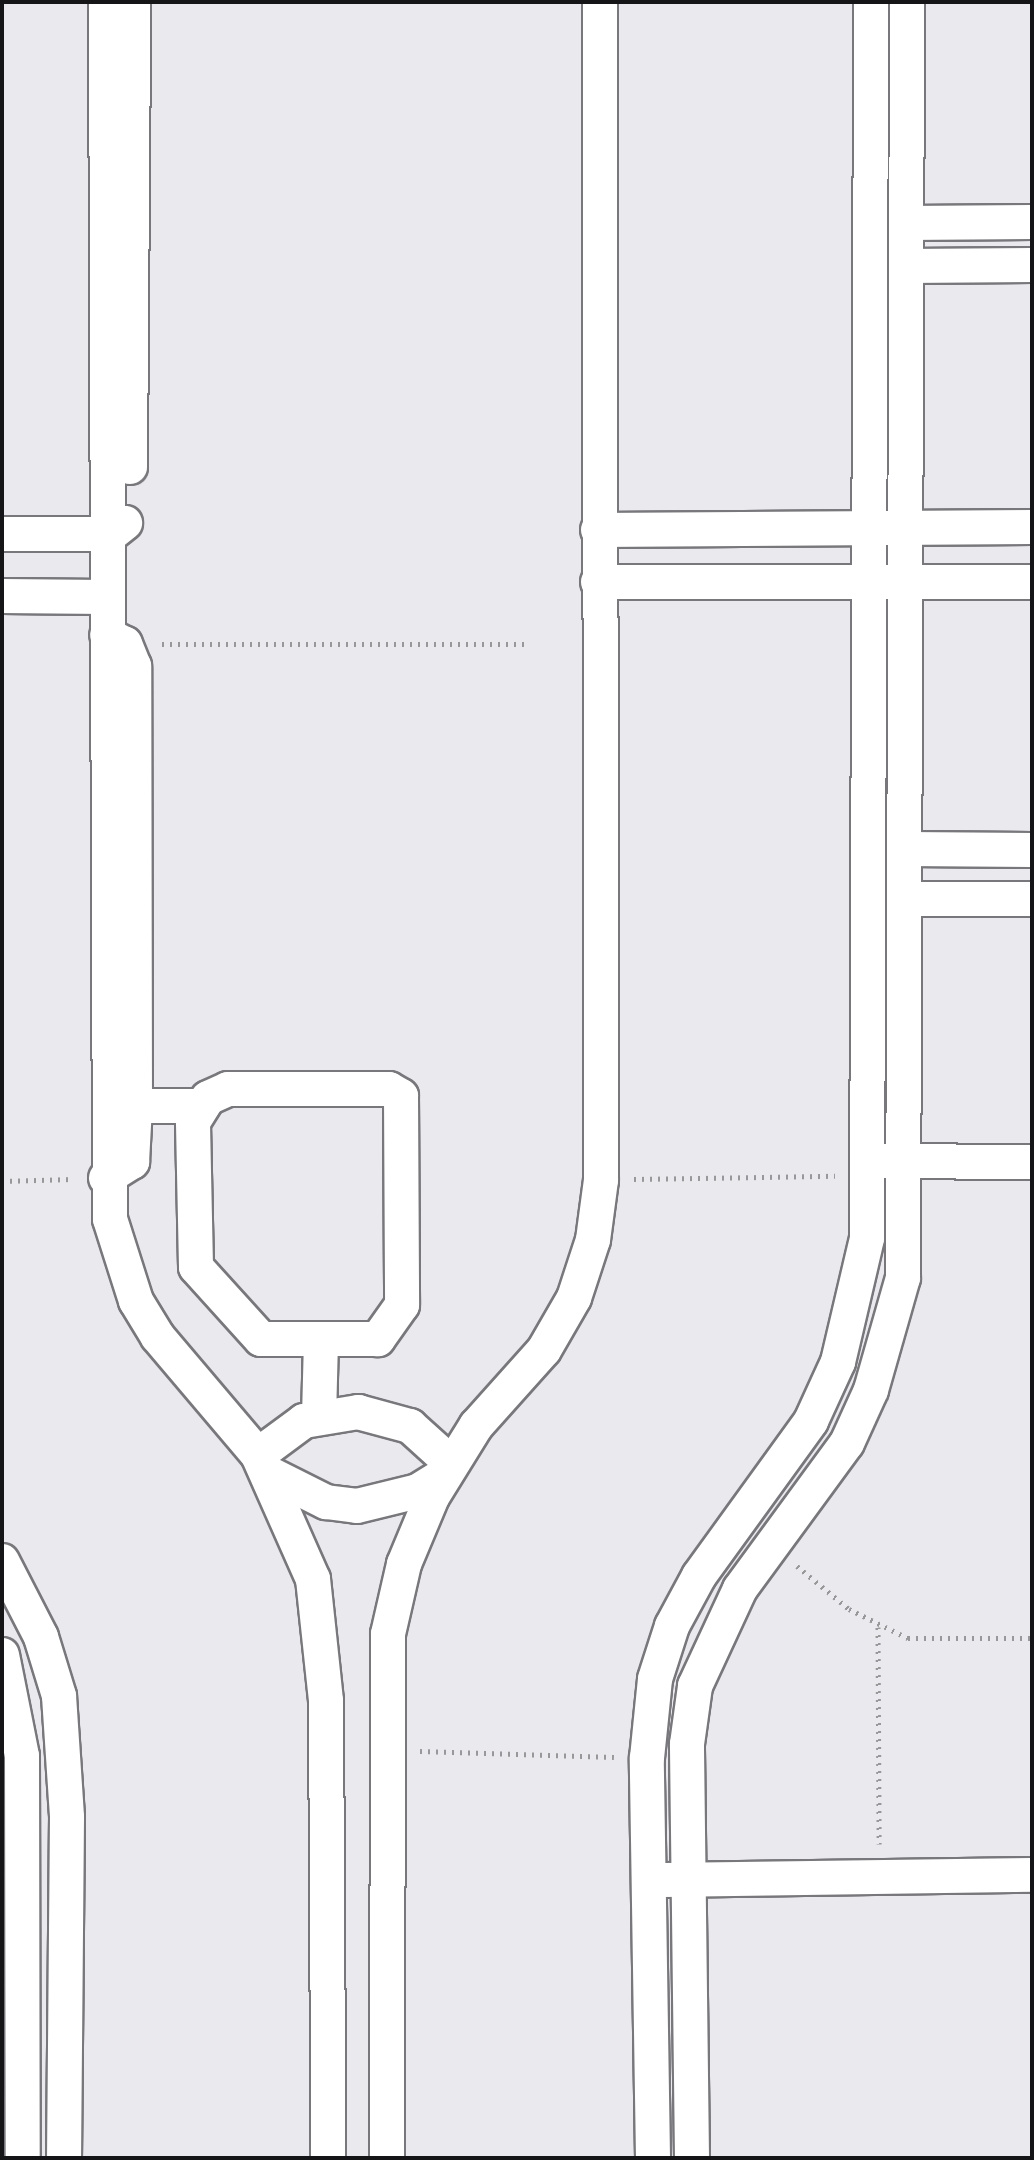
<!DOCTYPE html>
<style>
body{margin:0}
#map{position:relative;width:1034px;height:2160px;overflow:hidden;background:#eaeaee;font-family:Karla,sans-serif}
div>[style]{position:absolute}
[style*='--x']{left:calc(var(--x)*1px);top:calc(var(--y)*1px);width:calc(var(--w)*1px);rotate:calc(var(--a)*1deg)}
.path>*{height:5px;margin-top:-2.5px;transform-origin:0;background:repeating-linear-gradient(90deg,#98989b 0 2px,transparent 0 8px)}
.roads{filter:drop-shadow(2px 0 #78787c) drop-shadow(-2px 0 #78787c) drop-shadow(0 2px #78787c) drop-shadow(0 -2px #78787c)}
.minor>*{height:34px;margin:-17px;padding:0 17px;transform-origin:17px;border-radius:17px;background:#fff}
span{translate:-50% -50%;white-space:nowrap;text-align:center;line-height:1.15;-webkit-text-stroke:6px #f7f7fc;paint-order:stroke}
.frame{position:absolute;inset:0;border:4px solid #151416;pointer-events:none}
</style>
<div id="map">
<div class="path">
<div style="--x:162;--y:644;--w:363;--a:0"></div>
<div style="--x:634;--y:1179;--w:201;--a:-0.9"></div>
<div style="--x:2;--y:1181;--w:71;--a:-1.6"></div>
<div style="--x:797;--y:1566;--w:67;--a:39.6"></div>
<div style="--x:849;--y:1609;--w:66;--a:26.2"></div>
<div style="--x:908;--y:1638;--w:124;--a:0"></div>
<div style="--x:878;--y:1627;--w:217;--a:89.7"></div>
<div style="--x:420;--y:1751;--w:194;--a:1.8"></div>
</div>
<div class="roads">
<div class="minor">
<div style="--x:106;--y:2;--w:1217;--a:89.81"></div>
<div style="--x:110;--y:1219;--w:86;--a:72.4"></div>
<div style="--x:136;--y:1301;--w:42;--a:58.6"></div>
<div style="--x:158;--y:1337;--w:155;--a:49.7"></div>
<div style="--x:258;--y:1455;--w:136;--a:66.1"></div>
<div style="--x:313;--y:1579;--w:123;--a:83.9"></div>
<div style="--x:326;--y:1701;--w:457;--a:89.7"></div>
<div style="--x:907;--y:223;--w:125;--a:-0.5"></div>
<div style="--x:907;--y:266;--w:125;--a:-0.5"></div>
<div style="--x:130;--y:467;--w:465;--a:-89.6"></div>
<div style="--x:598;--y:530;--w:434;--a:-0.4"></div>
<div style="--x:2;--y:534;--w:109;--a:0"></div>
<div style="--x:111;--y:534;--w:18;--a:-38"></div>
<div style="--x:598;--y:582;--w:434;--a:0"></div>
<div style="--x:2;--y:596;--w:104;--a:0.6"></div>
<div style="--x:907;--y:849;--w:125;--a:0.5"></div>
<div style="--x:907;--y:899;--w:125;--a:0"></div>
<div style="--x:228;--y:1089;--w:161;--a:0"></div>
<div style="--x:389;--y:1089;--w:14;--a:30"></div>
<div style="--x:401;--y:1096;--w:209;--a:89.7"></div>
<div style="--x:402;--y:1305;--w:42;--a:125.2"></div>
<div style="--x:378;--y:1339;--w:117;--a:180"></div>
<div style="--x:261;--y:1339;--w:97;--a:-132.1"></div>
<div style="--x:196;--y:1267;--w:145;--a:-91.2"></div>
<div style="--x:193;--y:1122;--w:28;--a:-58"></div>
<div style="--x:208;--y:1098;--w:22;--a:-24"></div>
<div style="--x:135;--y:1106;--w:65;--a:0"></div>
<div style="--x:884;--y:1161;--w:148;--a:0.4"></div>
<div style="--x:106;--y:1178;--w:31;--a:-32"></div>
<div style="--x:132;--y:1162;--w:56;--a:-86.9"></div>
<div style="--x:135;--y:1106;--w:440;--a:-90.1"></div>
<div style="--x:134;--y:666;--w:24;--a:-112"></div>
<div style="--x:125;--y:644;--w:20;--a:-153"></div>
<div style="--x:319;--y:1417;--w:77;--a:-88.5"></div>
<div style="--x:258;--y:1455;--w:57;--a:-36.5"></div>
<div style="--x:304;--y:1421;--w:55;--a:-9.5"></div>
<div style="--x:358;--y:1412;--w:54;--a:15.1"></div>
<div style="--x:410;--y:1426;--w:55;--a:42.1"></div>
<div style="--x:270;--y:1474;--w:63;--a:26.6"></div>
<div style="--x:326;--y:1502;--w:31;--a:7"></div>
<div style="--x:357;--y:1506;--w:63;--a:-13.8"></div>
<div style="--x:418;--y:1491;--w:31;--a:-32"></div>
<div style="--x:2;--y:1561;--w:85;--a:62.8"></div>
<div style="--x:41;--y:1637;--w:62;--a:73"></div>
<div style="--x:59;--y:1696;--w:121;--a:86.2"></div>
<div style="--x:67;--y:1817;--w:341;--a:90.5"></div>
<div style="--x:2;--y:1655;--w:103;--a:78.8"></div>
<div style="--x:22;--y:1756;--w:402;--a:89.9"></div>
<div style="--x:664;--y:1880;--w:368;--a:-0.8"></div>
<div style="--x:387;--y:2158;--w:524;--a:-89.89"></div>
<div style="--x:388;--y:1634;--w:72;--a:-77.1"></div>
<div style="--x:404;--y:1564;--w:73;--a:-67.3"></div>
<div style="--x:432;--y:1497;--w:84;--a:-58.2"></div>
<div style="--x:476;--y:1426;--w:102;--a:-48.2"></div>
<div style="--x:544;--y:1350;--w:60;--a:-60"></div>
<div style="--x:574;--y:1298;--w:61;--a:-71.9"></div>
<div style="--x:593;--y:1240;--w:61;--a:-82.4"></div>
<div style="--x:601;--y:1180;--w:1178;--a:-90.05"></div>
<div style="--x:653;--y:2158;--w:400;--a:-90.9"></div>
<div style="--x:647;--y:1758;--w:79;--a:-84.2"></div>
<div style="--x:655;--y:1679;--w:56;--a:-72.2"></div>
<div style="--x:672;--y:1626;--w:57;--a:-61.6"></div>
<div style="--x:699;--y:1576;--w:191;--a:-54.1"></div>
<div style="--x:811;--y:1421;--w:65;--a:-65.4"></div>
<div style="--x:838;--y:1362;--w:127;--a:-76.8"></div>
<div style="--x:867;--y:1238;--w:1236;--a:-89.81"></div>
<div style="--x:692;--y:2158;--w:414;--a:-90.7"></div>
<div style="--x:687;--y:1744;--w:59;--a:-82.1"></div>
<div style="--x:695;--y:1686;--w:107;--a:-65.1"></div>
<div style="--x:740;--y:1589;--w:181;--a:-53.8"></div>
<div style="--x:847;--y:1443;--w:58;--a:-65.6"></div>
<div style="--x:871;--y:1390;--w:116;--a:-74.1"></div>
<div style="--x:903;--y:1278;--w:1276;--a:-89.82"></div>
</div>
</div>
<div class="frame"></div>
</div>
